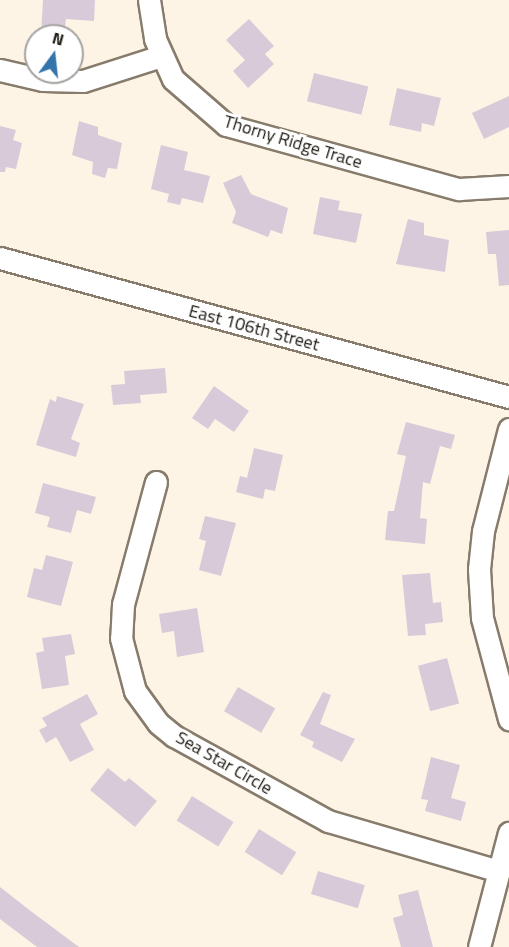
<!DOCTYPE html>
<style>
body{margin:0}
#map{position:relative;width:509px;height:947px;overflow:hidden;background:#fef4e5;font-family:"Titillium Web",sans-serif}
div>[style]{position:absolute}
[style*='--x']{left:calc(var(--x)*1px);top:calc(var(--y)*1px);width:calc(var(--w)*1px);rotate:calc(var(--a)*1deg)}
.building>*{inset:0;background:#d9cad9;transform-origin:0 0}
.roads{filter:drop-shadow(2px 0 #877c6b) drop-shadow(-2px 0 #877c6b) drop-shadow(0 2px #877c6b) drop-shadow(0 -2px #877c6b)}
.street>*{height:21px;margin:-10.5px;padding:0 10.5px;transform-origin:10.5px;border-radius:10.5px;background:#fff}
span{translate:-50% -50%;white-space:nowrap;text-align:center;line-height:1.15;-webkit-text-stroke:6px #fff;paint-order:stroke}
.street-label{font-size:18px;color:#1d1912}
.north{position:absolute;left:24px;top:24px;width:60px;height:60px;box-sizing:border-box;background:#fff;border:2px solid #a5a3a0;border-radius:50%;rotate:15deg;font-size:16px;font-weight:700;line-height:24px;text-align:center;color:#1d1912}
.north::after{content:'';display:block;margin:auto;width:21px;height:27px;background:#3374ab;clip-path:polygon(50% 0,100% 100%,50% 72%,0 100%)}
</style>
<div id="map">
<div class="building">
<div style="clip-path:polygon(43px 0,95px 0,94px 21px,66px 19px,64px 36px,41px 34px)"></div>
<div style="clip-path:polygon(249px 19px,274px 46px,265px 54px,274px 64px,248px 88px,233px 71px,245px 60px,226px 40px)"></div>
<div style="left:314px;top:73px;width:56px;height:29px;rotate:14deg"></div>
<div style="clip-path:polygon(397px 88px,441px 98px,434px 126px,422px 123px,421px 132px,389px 125px)"></div>
<div style="clip-path:polygon(509px 96px,509px 127px,484px 139px,472px 113px)"></div>
<div style="clip-path:polygon(79px 121px,98px 127px,98px 135px,122px 143px,117px 169px,108px 168px,105px 178px,92px 174px,93px 162px,72px 155px)"></div>
<div style="clip-path:polygon(0 126px,16px 130px,13px 140px,22px 143px,16px 169px,6px 167px,5px 172px,0 172px)"></div>
<div style="clip-path:polygon(161px 145px,188px 152px,184px 170px,210px 176px,203px 203px,182px 198px,180px 205px,167px 202px,169px 194px,151px 189px)"></div>
<div style="clip-path:polygon(241px 175px,251px 194px,288px 208px,282px 234px,271px 230px,268px 237px,232px 223px,236px 212px,223px 183px)"></div>
<div style="clip-path:polygon(320px 197px,340px 201px,338px 210px,362px 214px,356px 243px,313px 234px)"></div>
<div style="clip-path:polygon(408px 219px,424px 223px,424px 235px,449px 240px,445px 272px,396px 264px)"></div>
<div style="clip-path:polygon(509px 230px,509px 285px,499px 286px,496px 254px,488px 254px,486px 232px)"></div>
<div style="clip-path:polygon(165px 368px,167px 393px,140px 395px,141px 403px,113px 405px,111px 385px,125px 384px,124px 371px)"></div>
<div style="clip-path:polygon(214px 386px,249px 411px,234px 432px,215px 419px,208px 429px,192px 418px)"></div>
<div style="clip-path:polygon(57px 396px,84px 404px,71px 439px,80px 443px,76px 457px,36px 445px,50px 399px,56px 402px)"></div>
<div style="clip-path:polygon(406px 422px,455px 435px,451px 449px,440px 446px,430px 484px,423px 482px,420px 518px,427px 519px,425px 544px,385px 540px,388px 511px,394px 511px,406px 456px,397px 454px)"></div>
<div style="clip-path:polygon(254px 448px,283px 455px,275px 491px,265px 489px,263px 499px,236px 492px,240px 476px,247px 478px)"></div>
<div style="clip-path:polygon(43px 483px,96px 497px,91px 514px,77px 510px,71px 533px,47px 527px,50px 517px,35px 513px)"></div>
<div style="clip-path:polygon(205px 516px,236px 523px,221px 576px,199px 570px,206px 541px,199px 539px)"></div>
<div style="clip-path:polygon(46px 555px,73px 562px,61px 606px,27px 597px,34px 568px,42px 570px)"></div>
<div style="clip-path:polygon(430px 573px,433px 603px,441px 602px,443px 622px,425px 624px,426px 635px,408px 636px,402px 575px)"></div>
<div style="clip-path:polygon(197px 608px,204px 652px,177px 657px,174px 631px,162px 633px,159px 614px)"></div>
<div style="clip-path:polygon(71px 634px,75px 654px,65px 656px,69px 685px,42px 689px,36px 653px,44px 651px,42px 638px)"></div>
<div style="left:447px;top:658px;width:47px;height:30px;rotate:75deg"></div>
<div style="left:238px;top:687px;width:43px;height:28px;rotate:30deg"></div>
<div style="clip-path:polygon(323px 692px,331px 695px,320px 724px,355px 739px,342px 762px,312px 747px,314px 742px,300px 735px)"></div>
<div style="clip-path:polygon(87px 694px,98px 714px,80px 724px,94px 750px,70px 762px,56px 737px,46px 743px,39px 730px,47px 726px,42px 718px)"></div>
<div style="clip-path:polygon(431px 757px,460px 765px,451px 798px,466px 802px,461px 821px,425px 811px,428px 800px,421px 799px)"></div>
<div style="clip-path:polygon(108px 768px,125px 782px,129px 778px,157px 801px,135px 827px,90px 790px)"></div>
<div style="left:192px;top:796px;width:49px;height:29px;rotate:32deg"></div>
<div style="left:259px;top:829px;width:44px;height:27px;rotate:32deg"></div>
<div style="left:318px;top:871px;width:49px;height:24px;rotate:17deg"></div>
<div style="clip-path:polygon(0 887px,32px 912px,79px 947px,37px 947px,0 919px)"></div>
<div style="clip-path:polygon(418px 890px,433px 947px,401px 947px,393px 918px,403px 915px,398px 895px)"></div>
</div>
<div class="roads">
<div class="street">
<div style="--x:149;--y:0;--w:39;--a:81"></div>
<div style="--x:155;--y:39;--w:44;--a:65.8"></div>
<div style="--x:173;--y:79;--w:70;--a:41"></div>
<div style="--x:226;--y:125;--w:242;--a:15.4"></div>
<div style="--x:459;--y:189;--w:50;--a:-3.4"></div>
<div style="--x:0;--y:70;--w:44;--a:13.1"></div>
<div style="--x:43;--y:80;--w:40;--a:1.4"></div>
<div style="--x:83;--y:81;--w:82;--a:-17.8"></div>
<div style="--x:0;--y:258;--w:528;--a:15.27"></div>
<div style="--x:509;--y:429;--w:105;--a:104.3"></div>
<div style="--x:483;--y:531;--w:38;--a:96"></div>
<div style="--x:479;--y:569;--w:49;--a:86.5"></div>
<div style="--x:482;--y:618;--w:105;--a:75"></div>
<div style="--x:156;--y:482;--w:126;--a:105.1"></div>
<div style="--x:123;--y:604;--w:34;--a:93"></div>
<div style="--x:121;--y:638;--w:55;--a:75.2"></div>
<div style="--x:135;--y:691;--w:39;--a:54"></div>
<div style="--x:158;--y:723;--w:21;--a:39"></div>
<div style="--x:174;--y:736;--w:176;--a:28.9"></div>
<div style="--x:328;--y:821;--w:178;--a:16.3"></div>
<div style="--x:479;--y:947;--w:118;--a:-75.3"></div>
</div>
</div>
<div class="street-label">
<span style="left:293px;top:142px;rotate:17deg">Thorny Ridge Trace</span>
<span style="left:254px;top:328px;rotate:15deg">East 106th Street</span>
<span style="left:224px;top:763px;rotate:30deg">Sea Star Circle</span>
</div>
<div class="north">N</div>
</div>
